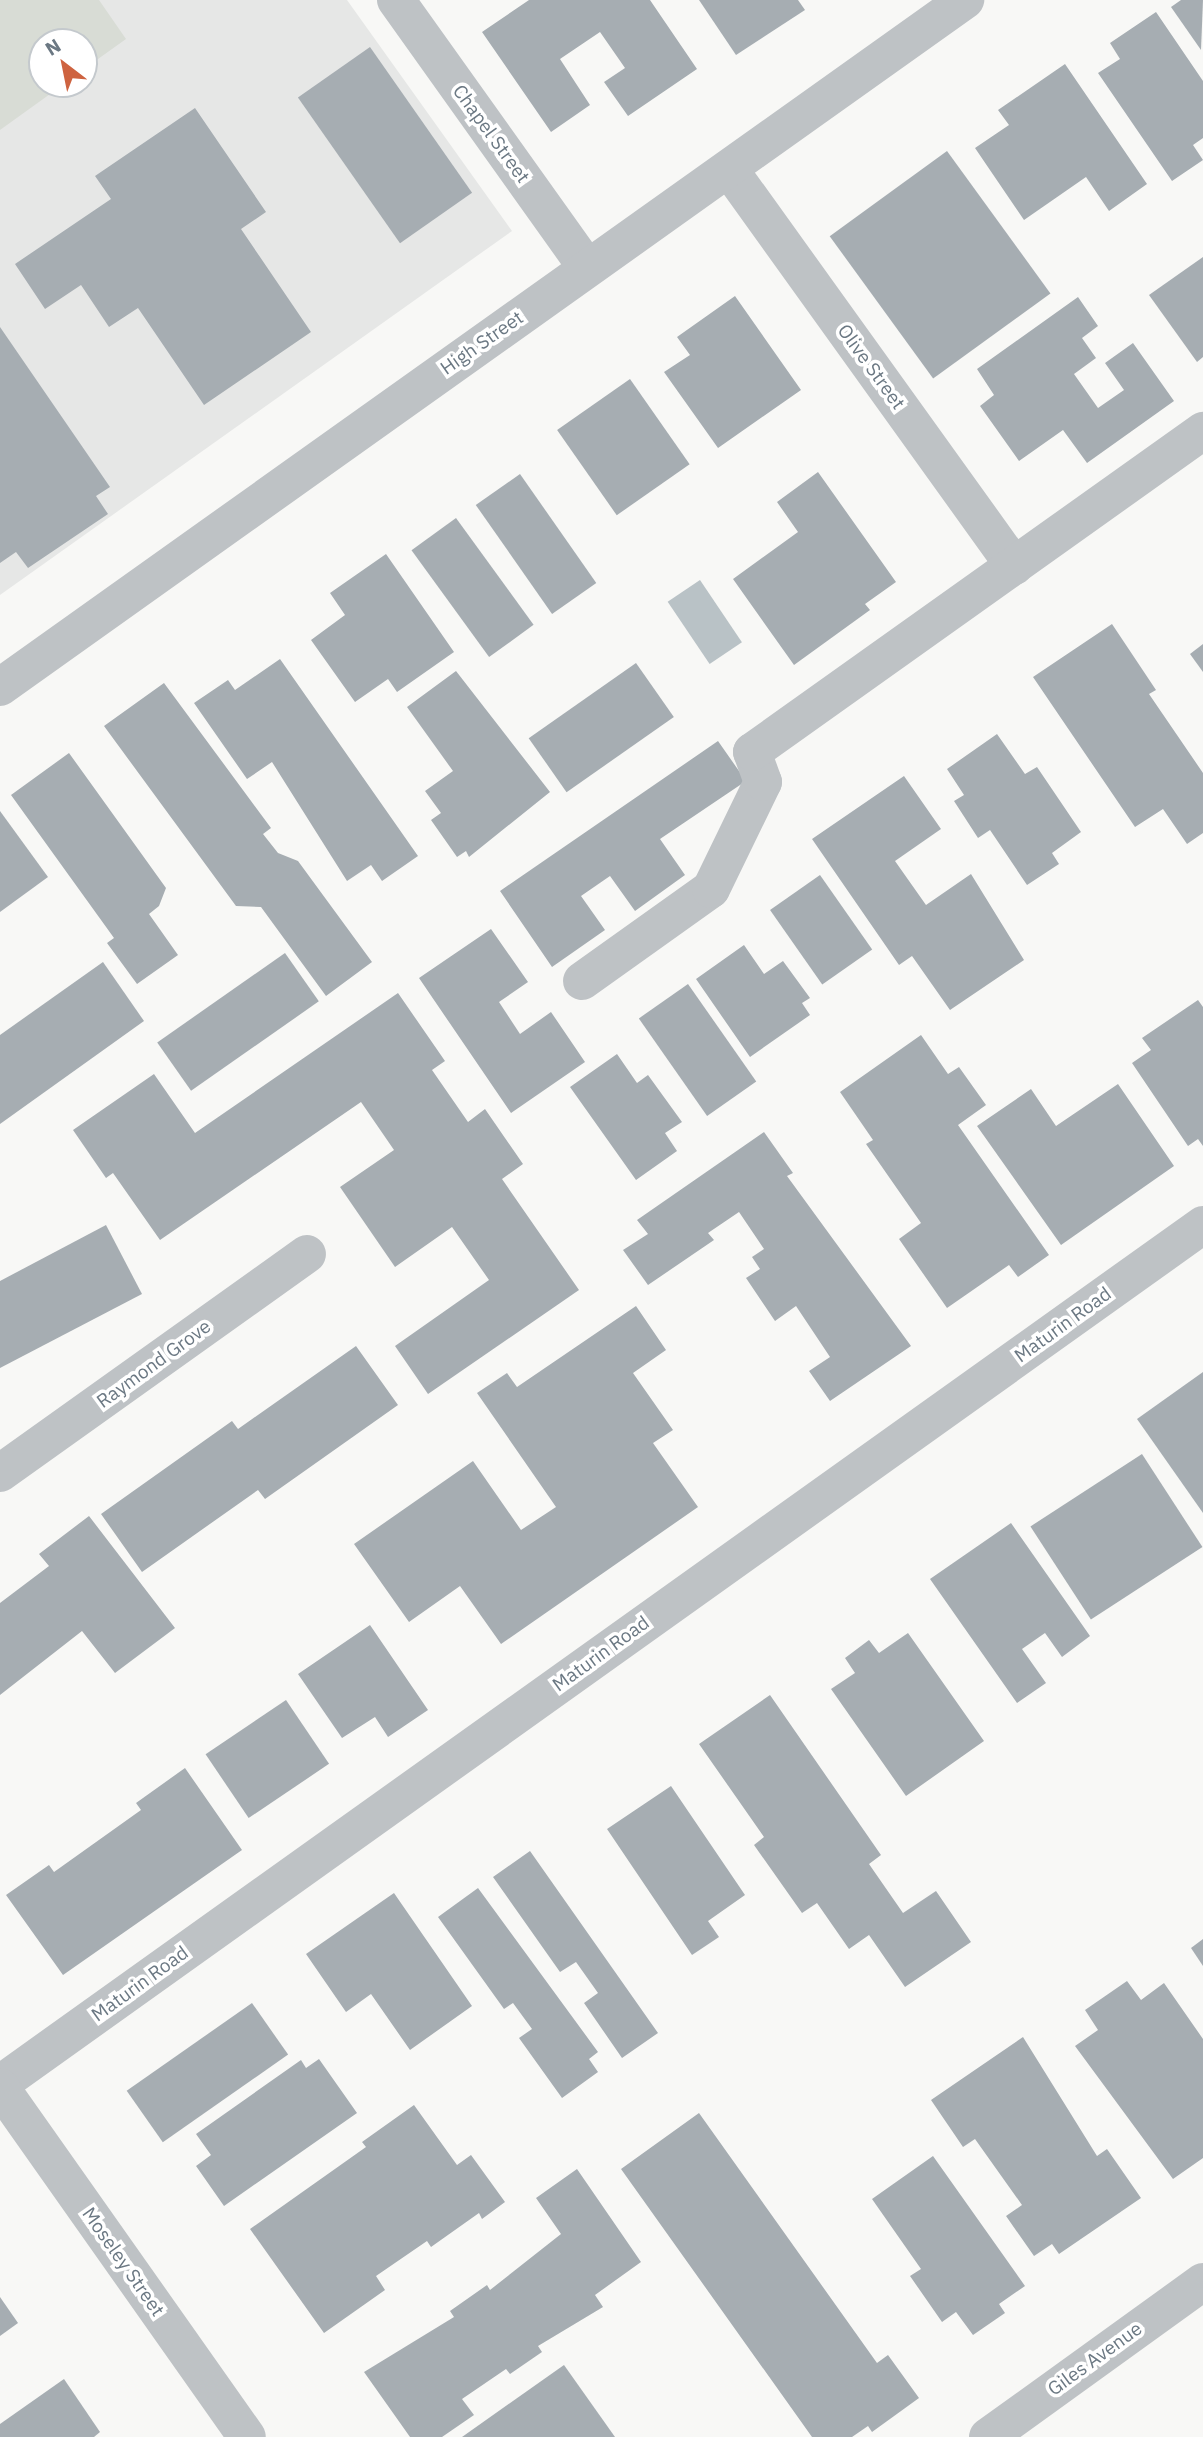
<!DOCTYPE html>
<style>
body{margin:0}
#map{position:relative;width:1203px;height:2437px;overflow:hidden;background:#f8f8f6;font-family:"IBM Plex Sans",sans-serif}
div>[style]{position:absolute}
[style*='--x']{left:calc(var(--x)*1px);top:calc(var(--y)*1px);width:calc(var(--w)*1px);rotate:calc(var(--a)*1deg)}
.built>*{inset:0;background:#e6e7e6}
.green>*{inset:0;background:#d8dcd5}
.water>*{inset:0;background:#b9c2c6;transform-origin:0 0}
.building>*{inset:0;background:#a6adb2;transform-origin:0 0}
.minor>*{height:38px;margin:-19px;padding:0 19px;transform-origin:19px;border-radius:19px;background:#bec2c5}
span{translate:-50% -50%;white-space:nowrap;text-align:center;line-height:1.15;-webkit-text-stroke:7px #fff;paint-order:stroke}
.street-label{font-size:19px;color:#6b7883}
.north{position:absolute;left:28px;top:28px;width:70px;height:70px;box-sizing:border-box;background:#fff;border:2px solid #c4c9cd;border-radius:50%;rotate:328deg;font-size:19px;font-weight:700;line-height:28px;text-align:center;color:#6b7883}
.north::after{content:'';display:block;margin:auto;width:24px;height:32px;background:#ce6340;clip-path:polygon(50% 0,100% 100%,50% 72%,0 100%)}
</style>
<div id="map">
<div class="built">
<div style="clip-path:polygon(evenodd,0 0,347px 0,512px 231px,0 595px,0 0,42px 42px,84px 42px,84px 84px,42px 84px,42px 42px)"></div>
</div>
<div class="green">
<div style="clip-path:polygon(0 0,99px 0,126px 39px,84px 69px,84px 42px,42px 42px,42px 84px,64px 84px,0 130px)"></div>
</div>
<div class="water">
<div style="left:700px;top:580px;width:75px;height:39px;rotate:56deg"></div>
</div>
<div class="building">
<div style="clip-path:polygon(529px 0,650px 0,697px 69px,628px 116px,604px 82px,625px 68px,600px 32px,560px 59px,590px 105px,551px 132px,482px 32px)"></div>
<div style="clip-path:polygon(699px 0,798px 0,805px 10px,736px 55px)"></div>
<div style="clip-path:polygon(1181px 0,1203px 0,1201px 50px,1171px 7px)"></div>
<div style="clip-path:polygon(1156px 12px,1203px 81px,1203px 138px,1193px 145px,1203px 160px,1172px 181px,1098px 73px,1120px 59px,1110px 43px)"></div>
<div style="left:370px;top:47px;width:178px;height:88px;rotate:55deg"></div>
<div style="clip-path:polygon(1065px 64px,1147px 184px,1109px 211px,1086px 177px,1024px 220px,975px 148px,1009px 125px,998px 110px)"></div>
<div style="clip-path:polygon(195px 108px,266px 212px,241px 229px,311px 332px,204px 405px,138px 308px,109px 327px,81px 285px,45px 309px,15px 264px,111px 199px,95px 176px)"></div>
<div style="left:947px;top:151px;width:176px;height:145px;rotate:54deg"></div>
<div style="clip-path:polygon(1203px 257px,1203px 357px,1197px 362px,1149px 295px)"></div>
<div style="clip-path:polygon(735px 296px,801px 390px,718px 448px,664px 372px,690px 355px,677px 337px)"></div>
<div style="clip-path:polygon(1078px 297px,1098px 326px,1082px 338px,1096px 358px,1074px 374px,1098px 408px,1124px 390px,1105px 363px,1133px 343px,1174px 401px,1087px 463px,1063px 430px,1019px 461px,980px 406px,994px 395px,977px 369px)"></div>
<div style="clip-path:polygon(0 327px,110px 487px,96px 496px,108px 514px,28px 568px,16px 552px,0 563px)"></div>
<div style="left:630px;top:379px;width:104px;height:89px;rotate:55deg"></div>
<div style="clip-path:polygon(818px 472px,896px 582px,865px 604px,870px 610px,794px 665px,733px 579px,798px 532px,777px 502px)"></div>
<div style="left:520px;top:474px;width:133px;height:54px;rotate:55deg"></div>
<div style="left:456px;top:518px;width:132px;height:55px;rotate:54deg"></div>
<div style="clip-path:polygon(386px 554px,454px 652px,397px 692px,388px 679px,355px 702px,311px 640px,345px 615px,330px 593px)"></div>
<div style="clip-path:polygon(1112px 624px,1156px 690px,1149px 694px,1203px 773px,1203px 833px,1187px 844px,1163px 809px,1135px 827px,1033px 677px)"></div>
<div style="clip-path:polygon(1203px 644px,1203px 672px,1190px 654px)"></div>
<div style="clip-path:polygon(280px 659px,418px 856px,382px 881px,371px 865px,347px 881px,272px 762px,247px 779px,194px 703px,228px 680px,235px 690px)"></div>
<div style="left:636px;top:663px;width:66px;height:131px;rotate:55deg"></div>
<div style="clip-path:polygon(456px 671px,550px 792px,469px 857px,466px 851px,457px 857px,431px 820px,441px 813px,425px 791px,453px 771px,407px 707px)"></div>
<div style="clip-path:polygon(164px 683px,271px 828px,263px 834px,278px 853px,298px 861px,372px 962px,326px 996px,261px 907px,236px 906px,104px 726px)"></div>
<div style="clip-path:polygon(997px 734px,1025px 774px,1037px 767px,1081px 832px,1052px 853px,1059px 864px,1027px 885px,990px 830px,978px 838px,954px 801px,964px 795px,947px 769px)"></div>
<div style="clip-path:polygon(718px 741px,746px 781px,660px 839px,685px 875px,635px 911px,610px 876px,581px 896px,605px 930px,552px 967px,500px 891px)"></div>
<div style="clip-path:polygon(69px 753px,166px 888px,159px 906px,149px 914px,178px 955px,137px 984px,107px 943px,114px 938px,11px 795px)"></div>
<div style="clip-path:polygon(904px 776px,941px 829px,895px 861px,926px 905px,971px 874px,1024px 960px,950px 1010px,912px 956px,899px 965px,812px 839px)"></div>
<div style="clip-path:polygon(0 811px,48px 877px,0 912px)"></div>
<div style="left:820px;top:875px;width:91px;height:61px;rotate:55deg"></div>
<div style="clip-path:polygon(491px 929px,528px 982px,499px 1002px,520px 1034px,551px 1012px,585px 1062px,511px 1113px,419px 978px)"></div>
<div style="clip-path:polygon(744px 945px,764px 974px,783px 961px,810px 998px,802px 1003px,810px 1015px,750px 1057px,696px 979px)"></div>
<div style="left:285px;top:953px;width:59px;height:156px;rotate:55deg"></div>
<div style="clip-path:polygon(103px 962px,144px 1021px,0 1124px,0 1035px)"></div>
<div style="left:688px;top:984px;width:119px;height:60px;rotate:55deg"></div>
<div style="clip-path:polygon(398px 993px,445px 1061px,432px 1070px,468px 1122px,485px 1109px,523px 1164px,502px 1179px,579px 1290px,428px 1394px,395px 1346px,489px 1280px,452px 1227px,395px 1267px,340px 1187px,394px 1150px,361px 1102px,160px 1240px,113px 1173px,106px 1178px,73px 1130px,154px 1074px,195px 1133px)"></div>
<div style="clip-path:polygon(1198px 1000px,1203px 1007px,1203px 1146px,1198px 1139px,1188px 1146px,1132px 1063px,1151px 1050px,1142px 1038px)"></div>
<div style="clip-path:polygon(921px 1035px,948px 1074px,959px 1067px,986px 1105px,958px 1125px,1049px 1255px,1018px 1277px,1009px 1265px,947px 1308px,899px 1239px,921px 1223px,866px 1144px,873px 1140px,840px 1092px)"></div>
<div style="clip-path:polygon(617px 1054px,637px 1083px,648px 1075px,682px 1122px,665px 1133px,677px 1151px,636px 1180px,570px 1087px)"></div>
<div style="clip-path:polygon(1118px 1084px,1174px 1166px,1061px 1245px,977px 1126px,1031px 1089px,1056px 1126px)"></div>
<div style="clip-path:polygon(764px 1132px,793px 1173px,787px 1176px,911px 1346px,830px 1401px,809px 1371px,830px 1357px,796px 1306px,775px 1321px,746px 1278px,760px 1269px,752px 1257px,764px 1249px,739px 1212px,708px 1233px,714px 1240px,648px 1285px,623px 1250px,648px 1234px,637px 1220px)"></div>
<div style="clip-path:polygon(106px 1225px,142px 1294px,0 1368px,0 1281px)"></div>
<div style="clip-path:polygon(636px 1306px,666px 1350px,633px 1373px,673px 1430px,653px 1443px,698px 1507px,501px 1644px,460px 1586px,409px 1622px,354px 1544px,473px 1461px,521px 1530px,556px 1507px,477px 1393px,507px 1373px,517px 1387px)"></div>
<div style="clip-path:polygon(356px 1346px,398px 1405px,265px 1499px,258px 1490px,142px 1572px,101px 1514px,232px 1421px,238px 1429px)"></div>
<div style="clip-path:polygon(1203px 1372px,1203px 1513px,1137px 1419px)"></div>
<div style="left:1142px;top:1454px;width:111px;height:133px;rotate:57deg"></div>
<div style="clip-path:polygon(89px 1516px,175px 1628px,115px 1673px,82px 1631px,0 1695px,0 1603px,49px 1566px,39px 1554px)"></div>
<div style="clip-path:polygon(1011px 1523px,1090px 1636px,1062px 1657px,1045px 1633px,1022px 1649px,1046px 1683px,1017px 1703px,930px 1579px)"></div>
<div style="clip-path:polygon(370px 1625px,428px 1710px,388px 1737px,375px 1717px,342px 1738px,298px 1674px)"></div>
<div style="clip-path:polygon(908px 1633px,984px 1741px,906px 1796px,831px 1689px,855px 1673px,845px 1658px,869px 1640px,879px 1653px)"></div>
<div style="clip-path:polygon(770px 1695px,881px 1855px,869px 1864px,903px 1913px,936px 1891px,971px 1942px,905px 1987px,869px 1935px,849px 1949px,817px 1903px,802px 1913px,754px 1845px,764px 1837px,699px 1744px)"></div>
<div style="left:286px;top:1700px;width:77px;height:97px;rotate:56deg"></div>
<div style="clip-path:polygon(185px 1768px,242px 1850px,63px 1975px,6px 1895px,49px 1865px,54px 1872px,141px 1810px,136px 1803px)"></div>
<div style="clip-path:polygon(671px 1786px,745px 1895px,708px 1921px,719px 1937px,692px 1955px,607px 1829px)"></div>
<div style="clip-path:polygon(530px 1851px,658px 2033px,622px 2058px,584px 2003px,598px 1993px,576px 1962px,560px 1972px,493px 1877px)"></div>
<div style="clip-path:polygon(478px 1888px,598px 2052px,589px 2059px,598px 2072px,562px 2098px,519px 2038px,532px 2029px,513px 2003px,504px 2009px,438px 1917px)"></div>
<div style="clip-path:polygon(394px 1893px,472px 2006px,410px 2050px,371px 1994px,346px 2012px,306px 1954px)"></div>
<div style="clip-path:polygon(1203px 1939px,1203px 1966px,1191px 1948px)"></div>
<div style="clip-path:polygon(1127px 1981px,1141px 2000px,1164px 1983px,1203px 2039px,1203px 2158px,1173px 2179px,1075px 2046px,1098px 2030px,1085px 2010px)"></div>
<div style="left:252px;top:2003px;width:63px;height:153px;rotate:55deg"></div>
<div style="clip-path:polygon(1023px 2037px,1097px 2156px,1107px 2149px,1141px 2198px,1059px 2254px,1052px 2244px,1034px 2256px,1006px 2216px,1022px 2205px,975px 2139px,963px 2147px,931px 2100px)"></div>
<div style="clip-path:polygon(319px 2059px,357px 2113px,224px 2206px,196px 2166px,211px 2155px,196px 2134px,301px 2060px,306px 2068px)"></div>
<div style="clip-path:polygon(414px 2105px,457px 2165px,471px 2155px,505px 2202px,482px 2219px,479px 2213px,431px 2247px,427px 2241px,376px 2276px,385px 2290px,324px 2333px,250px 2229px,366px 2147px,362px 2142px)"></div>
<div style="clip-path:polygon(699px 2113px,877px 2363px,888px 2355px,919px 2398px,872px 2432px,868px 2426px,852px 2437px,812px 2437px,621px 2169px)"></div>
<div style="clip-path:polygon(933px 2156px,1025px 2286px,999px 2304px,1005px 2313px,973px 2335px,956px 2312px,942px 2322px,910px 2276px,921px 2269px,872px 2199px)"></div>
<div style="clip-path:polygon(577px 2169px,641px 2262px,595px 2295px,603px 2307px,538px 2346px,542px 2352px,510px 2374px,506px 2369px,462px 2399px,474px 2415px,442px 2437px,410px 2437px,364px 2372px,454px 2317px,450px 2311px,487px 2285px,490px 2290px,561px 2234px,536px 2198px)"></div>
<div style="clip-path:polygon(0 2297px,18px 2323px,0 2336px)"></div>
<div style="clip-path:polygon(564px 2365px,615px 2437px,462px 2437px)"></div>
<div style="clip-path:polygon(64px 2379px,100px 2432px,94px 2437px,0 2437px,0 2424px)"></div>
</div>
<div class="minor">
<div style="--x:396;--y:0;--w:329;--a:54.5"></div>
<div style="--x:729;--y:169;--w:489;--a:54.3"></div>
<div style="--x:0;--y:687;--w:1185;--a:-35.45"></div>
<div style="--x:582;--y:981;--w:158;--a:-35.5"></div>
<div style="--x:711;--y:889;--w:119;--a:-64.1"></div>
<div style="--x:763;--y:782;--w:32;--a:-110"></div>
<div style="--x:752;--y:752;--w:554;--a:-35.44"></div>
<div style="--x:0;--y:1473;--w:377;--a:-35.5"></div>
<div style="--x:0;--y:2084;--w:1478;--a:-35.53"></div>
<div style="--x:0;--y:2087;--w:428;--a:54.8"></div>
<div style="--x:988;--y:2437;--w:265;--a:-35.8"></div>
</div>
<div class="street-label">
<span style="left:491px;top:134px;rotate:54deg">Chapel Street</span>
<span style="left:482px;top:343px;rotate:-35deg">High Street</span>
<span style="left:871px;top:367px;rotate:54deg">Olive Street</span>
<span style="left:1063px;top:1325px;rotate:-36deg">Maturin Road</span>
<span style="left:154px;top:1364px;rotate:-36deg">Raymond Grove</span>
<span style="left:601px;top:1654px;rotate:-36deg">Maturin Road</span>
<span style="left:140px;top:1984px;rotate:-36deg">Maturin Road</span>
<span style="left:123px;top:2262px;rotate:55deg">Moseley Street</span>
<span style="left:1095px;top:2359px;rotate:-36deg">Giles Avenue</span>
</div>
<div class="north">N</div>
</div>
